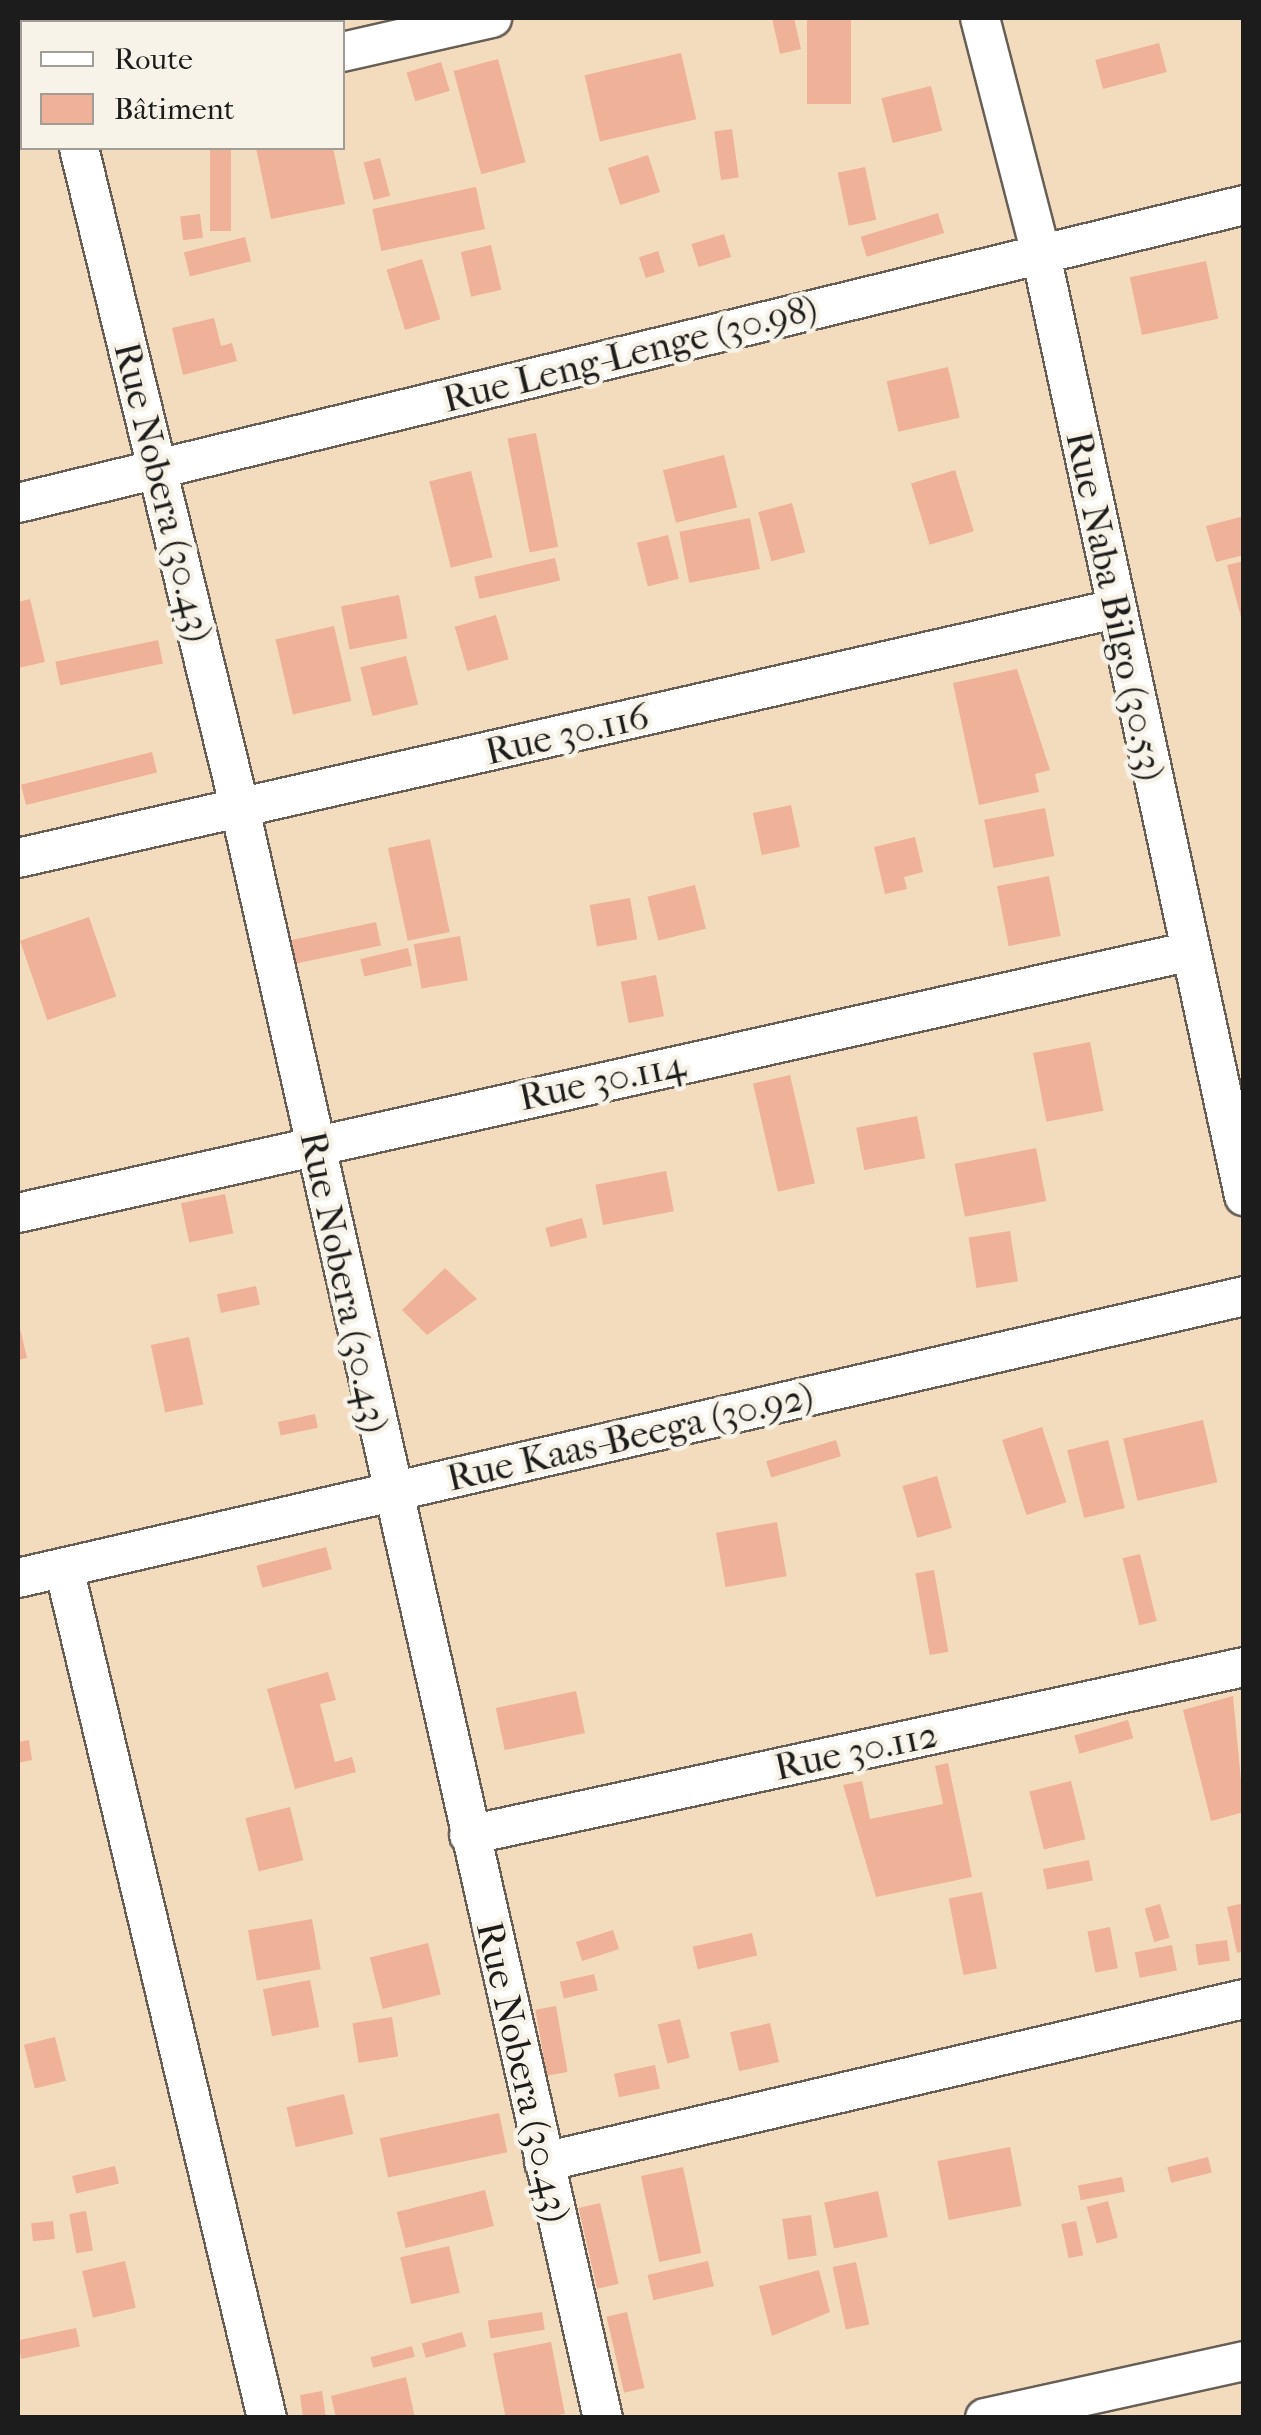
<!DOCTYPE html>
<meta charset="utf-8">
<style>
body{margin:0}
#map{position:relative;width:1261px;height:2435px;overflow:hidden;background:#f3dcbe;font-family:"IM FELL French Canon",serif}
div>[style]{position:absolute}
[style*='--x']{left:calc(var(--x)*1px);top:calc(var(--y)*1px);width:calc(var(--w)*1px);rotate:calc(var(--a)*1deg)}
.building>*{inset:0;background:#efb198;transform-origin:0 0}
.roads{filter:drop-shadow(2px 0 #675f55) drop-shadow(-2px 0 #675f55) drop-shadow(0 2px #675f55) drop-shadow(0 -2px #675f55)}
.street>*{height:38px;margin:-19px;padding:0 19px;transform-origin:19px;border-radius:19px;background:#fff}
span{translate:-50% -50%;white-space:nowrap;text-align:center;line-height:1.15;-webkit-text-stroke:9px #f7f3e8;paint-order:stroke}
.street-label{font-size:38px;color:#1c1c1c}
.frame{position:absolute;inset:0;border:20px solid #1c1c1c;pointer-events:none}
.legend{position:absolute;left:20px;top:20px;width:325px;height:130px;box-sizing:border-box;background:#f7f3e8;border:2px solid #9f9d96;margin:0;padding:12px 18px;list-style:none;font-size:30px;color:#1c1c1c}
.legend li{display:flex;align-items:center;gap:20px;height:50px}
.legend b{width:50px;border:2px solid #9f9d96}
</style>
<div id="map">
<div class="building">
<div style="left:159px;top:18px;width:34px;height:4px"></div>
<div style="clip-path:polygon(772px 18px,794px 18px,801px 49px,780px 54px)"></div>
<div style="left:807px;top:18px;width:44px;height:86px"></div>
<div style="left:1159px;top:43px;width:30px;height:66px;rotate:75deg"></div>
<div style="left:681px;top:53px;width:68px;height:99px;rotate:77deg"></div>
<div style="left:498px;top:59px;width:107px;height:46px;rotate:75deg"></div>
<div style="left:441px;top:62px;width:30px;height:36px;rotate:73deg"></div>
<div style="left:931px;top:86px;width:46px;height:51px;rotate:76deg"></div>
<div style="left:732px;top:129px;width:49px;height:18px;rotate:82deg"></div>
<div style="left:210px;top:148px;width:21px;height:83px"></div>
<div style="clip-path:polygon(256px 148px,333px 148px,345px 204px,271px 219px)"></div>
<div style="left:648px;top:155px;width:39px;height:42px;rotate:72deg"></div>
<div style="left:380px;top:158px;width:39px;height:17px;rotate:75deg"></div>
<div style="left:865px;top:167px;width:54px;height:28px;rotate:78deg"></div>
<div style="left:476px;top:187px;width:43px;height:106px;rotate:78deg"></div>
<div style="left:938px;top:213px;width:21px;height:81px;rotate:73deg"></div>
<div style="left:200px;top:214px;width:24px;height:20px;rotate:83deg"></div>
<div style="left:724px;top:234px;width:24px;height:34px;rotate:73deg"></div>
<div style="left:245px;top:237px;width:25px;height:63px;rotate:76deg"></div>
<div style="left:491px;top:245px;width:46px;height:31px;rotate:77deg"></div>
<div style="left:658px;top:251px;width:22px;height:20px;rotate:72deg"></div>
<div style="left:422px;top:259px;width:63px;height:37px;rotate:73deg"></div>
<div style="left:1206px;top:261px;width:59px;height:78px;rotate:78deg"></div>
<div style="clip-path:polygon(214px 318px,221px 346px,232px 343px,237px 361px,183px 375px,172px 328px)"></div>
<div style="left:948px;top:367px;width:52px;height:63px;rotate:77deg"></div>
<div style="left:536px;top:433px;width:116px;height:29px;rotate:79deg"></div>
<div style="left:724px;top:455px;width:54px;height:63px;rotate:76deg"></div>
<div style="left:955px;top:470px;width:64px;height:46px;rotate:73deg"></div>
<div style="left:471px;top:471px;width:89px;height:43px;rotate:76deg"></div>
<div style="left:792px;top:503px;width:51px;height:35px;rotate:75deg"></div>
<div style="clip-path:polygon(1244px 516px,1244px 555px,1216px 562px,1206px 526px)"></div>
<div style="left:750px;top:518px;width:52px;height:72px;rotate:79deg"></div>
<div style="left:668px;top:535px;width:45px;height:32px;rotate:76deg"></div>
<div style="left:555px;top:558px;width:23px;height:83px;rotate:77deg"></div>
<div style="clip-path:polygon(1244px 561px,1244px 621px,1242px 621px,1227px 565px)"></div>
<div style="left:399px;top:595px;width:44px;height:59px;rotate:79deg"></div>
<div style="clip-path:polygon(30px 599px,45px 662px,18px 668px,18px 602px)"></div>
<div style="left:496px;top:615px;width:46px;height:43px;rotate:74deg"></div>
<div style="left:334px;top:626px;width:77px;height:60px;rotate:77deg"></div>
<div style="left:158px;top:640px;width:24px;height:105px;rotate:78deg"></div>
<div style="left:406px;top:656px;width:50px;height:47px;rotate:76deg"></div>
<div style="clip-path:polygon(1017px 669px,1050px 770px,1035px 774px,1039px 792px,979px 805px,953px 683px)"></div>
<div style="left:152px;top:752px;width:21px;height:135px;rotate:76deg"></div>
<div style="left:791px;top:805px;width:43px;height:39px;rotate:78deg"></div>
<div style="left:1045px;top:808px;width:49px;height:62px;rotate:79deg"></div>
<div style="clip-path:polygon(915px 837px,923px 872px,904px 877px,907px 889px,885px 894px,874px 847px)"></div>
<div style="left:430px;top:839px;width:95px;height:43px;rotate:78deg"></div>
<div style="left:1049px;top:876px;width:61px;height:53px;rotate:79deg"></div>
<div style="left:695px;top:885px;width:45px;height:49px;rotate:76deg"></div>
<div style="left:630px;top:898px;width:42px;height:41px;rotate:80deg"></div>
<div style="left:89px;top:917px;width:84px;height:73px;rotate:71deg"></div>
<div style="left:376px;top:922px;width:24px;height:90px;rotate:78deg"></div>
<div style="left:460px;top:936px;width:45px;height:47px;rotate:80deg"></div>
<div style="left:408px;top:948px;width:18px;height:49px;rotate:77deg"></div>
<div style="left:656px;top:975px;width:42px;height:36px;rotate:79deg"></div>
<div style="left:1090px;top:1042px;width:70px;height:58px;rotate:79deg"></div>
<div style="left:790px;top:1075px;width:111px;height:38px;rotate:77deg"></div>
<div style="left:917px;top:1116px;width:43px;height:62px;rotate:79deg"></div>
<div style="left:1036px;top:1148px;width:54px;height:83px;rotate:79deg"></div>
<div style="left:666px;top:1171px;width:41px;height:72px;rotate:79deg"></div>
<div style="left:225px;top:1194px;width:40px;height:45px;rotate:78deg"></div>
<div style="left:582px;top:1218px;width:20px;height:38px;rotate:75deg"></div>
<div style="left:1010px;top:1231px;width:51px;height:42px;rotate:81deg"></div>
<div style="clip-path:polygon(445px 1268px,477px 1299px,427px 1335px,402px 1310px)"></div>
<div style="left:256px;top:1286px;width:19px;height:40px;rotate:78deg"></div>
<div style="clip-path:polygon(18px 1320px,27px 1358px,18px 1360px)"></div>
<div style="left:189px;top:1337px;width:69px;height:39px;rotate:78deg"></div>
<div style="left:315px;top:1414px;width:14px;height:38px;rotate:78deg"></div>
<div style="left:1203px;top:1420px;width:64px;height:82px;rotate:77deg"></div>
<div style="left:1042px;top:1427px;width:79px;height:42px;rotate:72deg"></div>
<div style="left:836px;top:1440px;width:17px;height:73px;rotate:73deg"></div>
<div style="left:1108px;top:1440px;width:70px;height:42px;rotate:76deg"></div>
<div style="left:937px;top:1476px;width:54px;height:36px;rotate:74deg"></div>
<div style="left:777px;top:1522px;width:55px;height:62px;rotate:80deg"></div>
<div style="left:326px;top:1547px;width:23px;height:72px;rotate:75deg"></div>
<div style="left:1140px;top:1554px;width:69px;height:18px;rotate:76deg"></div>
<div style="left:934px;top:1570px;width:83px;height:19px;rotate:80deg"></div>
<div style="clip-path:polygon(328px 1672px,336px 1700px,320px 1704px,335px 1762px,352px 1757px,356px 1772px,295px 1789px,267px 1689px)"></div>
<div style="left:576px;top:1691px;width:43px;height:82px;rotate:78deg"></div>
<div style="clip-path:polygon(1233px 1696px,1244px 1812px,1211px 1821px,1183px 1710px)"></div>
<div style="left:1128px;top:1720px;width:19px;height:56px;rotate:74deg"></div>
<div style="clip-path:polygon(29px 1740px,32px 1760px,18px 1763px,18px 1742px)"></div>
<div style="clip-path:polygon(948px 1763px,972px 1877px,876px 1897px,843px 1785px,862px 1781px,870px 1819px,943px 1804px,935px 1766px)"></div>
<div style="left:1071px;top:1781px;width:60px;height:43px;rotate:76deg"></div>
<div style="left:290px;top:1807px;width:55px;height:46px;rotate:76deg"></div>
<div style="left:1089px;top:1860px;width:21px;height:47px;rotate:79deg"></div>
<div style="left:982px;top:1892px;width:78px;height:34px;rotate:79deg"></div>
<div style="clip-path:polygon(1244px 1903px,1244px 1951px,1237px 1953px,1227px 1907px)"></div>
<div style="left:1160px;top:1904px;width:35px;height:16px;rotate:74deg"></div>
<div style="left:312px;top:1919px;width:51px;height:65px;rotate:80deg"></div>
<div style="left:1110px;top:1927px;width:42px;height:23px;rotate:79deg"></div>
<div style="left:613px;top:1930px;width:20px;height:39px;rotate:72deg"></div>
<div style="left:752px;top:1933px;width:23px;height:61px;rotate:77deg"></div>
<div style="left:1227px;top:1940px;width:21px;height:32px;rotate:82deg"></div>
<div style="left:428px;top:1943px;width:53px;height:60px;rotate:76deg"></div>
<div style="left:1172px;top:1945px;width:26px;height:38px;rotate:79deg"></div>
<div style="left:594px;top:1974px;width:17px;height:35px;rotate:77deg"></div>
<div style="left:310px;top:1980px;width:48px;height:48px;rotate:79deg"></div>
<div style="left:556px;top:2006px;width:67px;height:21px;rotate:80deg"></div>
<div style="left:392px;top:2017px;width:40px;height:40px;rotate:81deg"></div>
<div style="left:680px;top:2019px;width:40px;height:23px;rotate:76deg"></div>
<div style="left:770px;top:2023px;width:40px;height:41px;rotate:77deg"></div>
<div style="left:55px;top:2037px;width:45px;height:32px;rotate:76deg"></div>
<div style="left:655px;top:2065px;width:24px;height:42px;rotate:78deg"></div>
<div style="left:344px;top:2094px;width:41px;height:59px;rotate:77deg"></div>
<div style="left:499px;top:2113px;width:40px;height:122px;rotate:78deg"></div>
<div style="left:1010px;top:2147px;width:60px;height:74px;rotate:79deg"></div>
<div style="left:1208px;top:2157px;width:16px;height:42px;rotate:76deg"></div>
<div style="left:115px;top:2166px;width:18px;height:44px;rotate:77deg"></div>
<div style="left:683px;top:2167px;width:88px;height:43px;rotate:78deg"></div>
<div style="left:1122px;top:2177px;width:15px;height:45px;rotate:79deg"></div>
<div style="left:485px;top:2190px;width:37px;height:91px;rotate:76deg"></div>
<div style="left:878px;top:2191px;width:47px;height:55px;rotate:78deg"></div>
<div style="left:1108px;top:2201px;width:38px;height:22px;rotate:75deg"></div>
<div style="left:600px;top:2203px;width:83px;height:22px;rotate:77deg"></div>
<div style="left:86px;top:2211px;width:40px;height:17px;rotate:80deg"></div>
<div style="left:811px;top:2215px;width:41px;height:29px;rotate:82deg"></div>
<div style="left:53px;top:2221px;width:18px;height:22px;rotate:84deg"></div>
<div style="left:1076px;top:2221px;width:35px;height:15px;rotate:78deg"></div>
<div style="left:449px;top:2246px;width:48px;height:50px;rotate:77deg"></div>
<div style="left:125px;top:2261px;width:48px;height:44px;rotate:77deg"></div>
<div style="left:708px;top:2261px;width:26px;height:62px;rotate:77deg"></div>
<div style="left:856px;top:2262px;width:64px;height:24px;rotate:78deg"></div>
<div style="clip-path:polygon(819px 2270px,830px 2312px,772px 2336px,759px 2286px)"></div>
<div style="left:542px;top:2312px;width:18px;height:55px;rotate:81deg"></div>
<div style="left:627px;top:2312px;width:78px;height:21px;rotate:77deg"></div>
<div style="left:76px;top:2328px;width:19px;height:60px;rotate:78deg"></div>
<div style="left:462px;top:2332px;width:15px;height:42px;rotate:74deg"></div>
<div style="left:551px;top:2342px;width:73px;height:59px;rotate:79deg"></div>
<div style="left:412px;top:2346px;width:11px;height:43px;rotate:75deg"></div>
<div style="clip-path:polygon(406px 2377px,415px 2418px,336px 2418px,331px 2396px)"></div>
<div style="clip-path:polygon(322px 2391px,326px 2418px,303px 2418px,300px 2395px)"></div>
</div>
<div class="roads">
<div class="street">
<div style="--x:47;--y:18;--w:4;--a:76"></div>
<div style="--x:980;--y:18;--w:240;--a:75.5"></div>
<div style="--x:1040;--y:250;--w:968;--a:77.83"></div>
<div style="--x:342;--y:52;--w:154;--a:-12.8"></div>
<div style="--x:79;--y:148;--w:680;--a:76.31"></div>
<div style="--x:240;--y:809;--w:1649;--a:77.29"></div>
<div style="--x:18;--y:503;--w:1262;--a:-13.66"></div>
<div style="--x:18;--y:858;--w:1125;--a:-12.79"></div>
<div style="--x:18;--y:1213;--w:1198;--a:-12.59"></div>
<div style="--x:64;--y:1568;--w:874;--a:76.57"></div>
<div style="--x:18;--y:1578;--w:1258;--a:-12.95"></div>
<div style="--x:469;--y:1835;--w:793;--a:-12.23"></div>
<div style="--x:544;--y:2162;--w:719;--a:-13.11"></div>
<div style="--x:985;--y:2418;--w:265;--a:-12.4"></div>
</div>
</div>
<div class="street-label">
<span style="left:630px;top:354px;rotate:-14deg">Rue Leng-Lenge (30.98)</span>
<span style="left:163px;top:492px;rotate:76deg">Rue Nobera (30.43)</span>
<span style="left:1115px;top:606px;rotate:78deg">Rue Naba Bilgo (30.53)</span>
<span style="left:567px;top:734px;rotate:-13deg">Rue 30.116</span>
<span style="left:602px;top:1081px;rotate:-12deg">Rue 30.114</span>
<span style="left:344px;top:1282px;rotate:78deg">Rue Nobera (30.43)</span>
<span style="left:630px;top:1437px;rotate:-13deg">Rue Kaas-Beega (30.92)</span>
<span style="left:856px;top:1751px;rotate:-12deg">Rue 30.112</span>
<span style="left:523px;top:2072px;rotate:77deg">Rue Nobera (30.43)</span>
</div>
<div class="frame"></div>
<ul class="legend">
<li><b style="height:12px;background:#fff"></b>Route</li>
<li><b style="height:28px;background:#efb198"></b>Bâtiment</li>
</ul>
</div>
